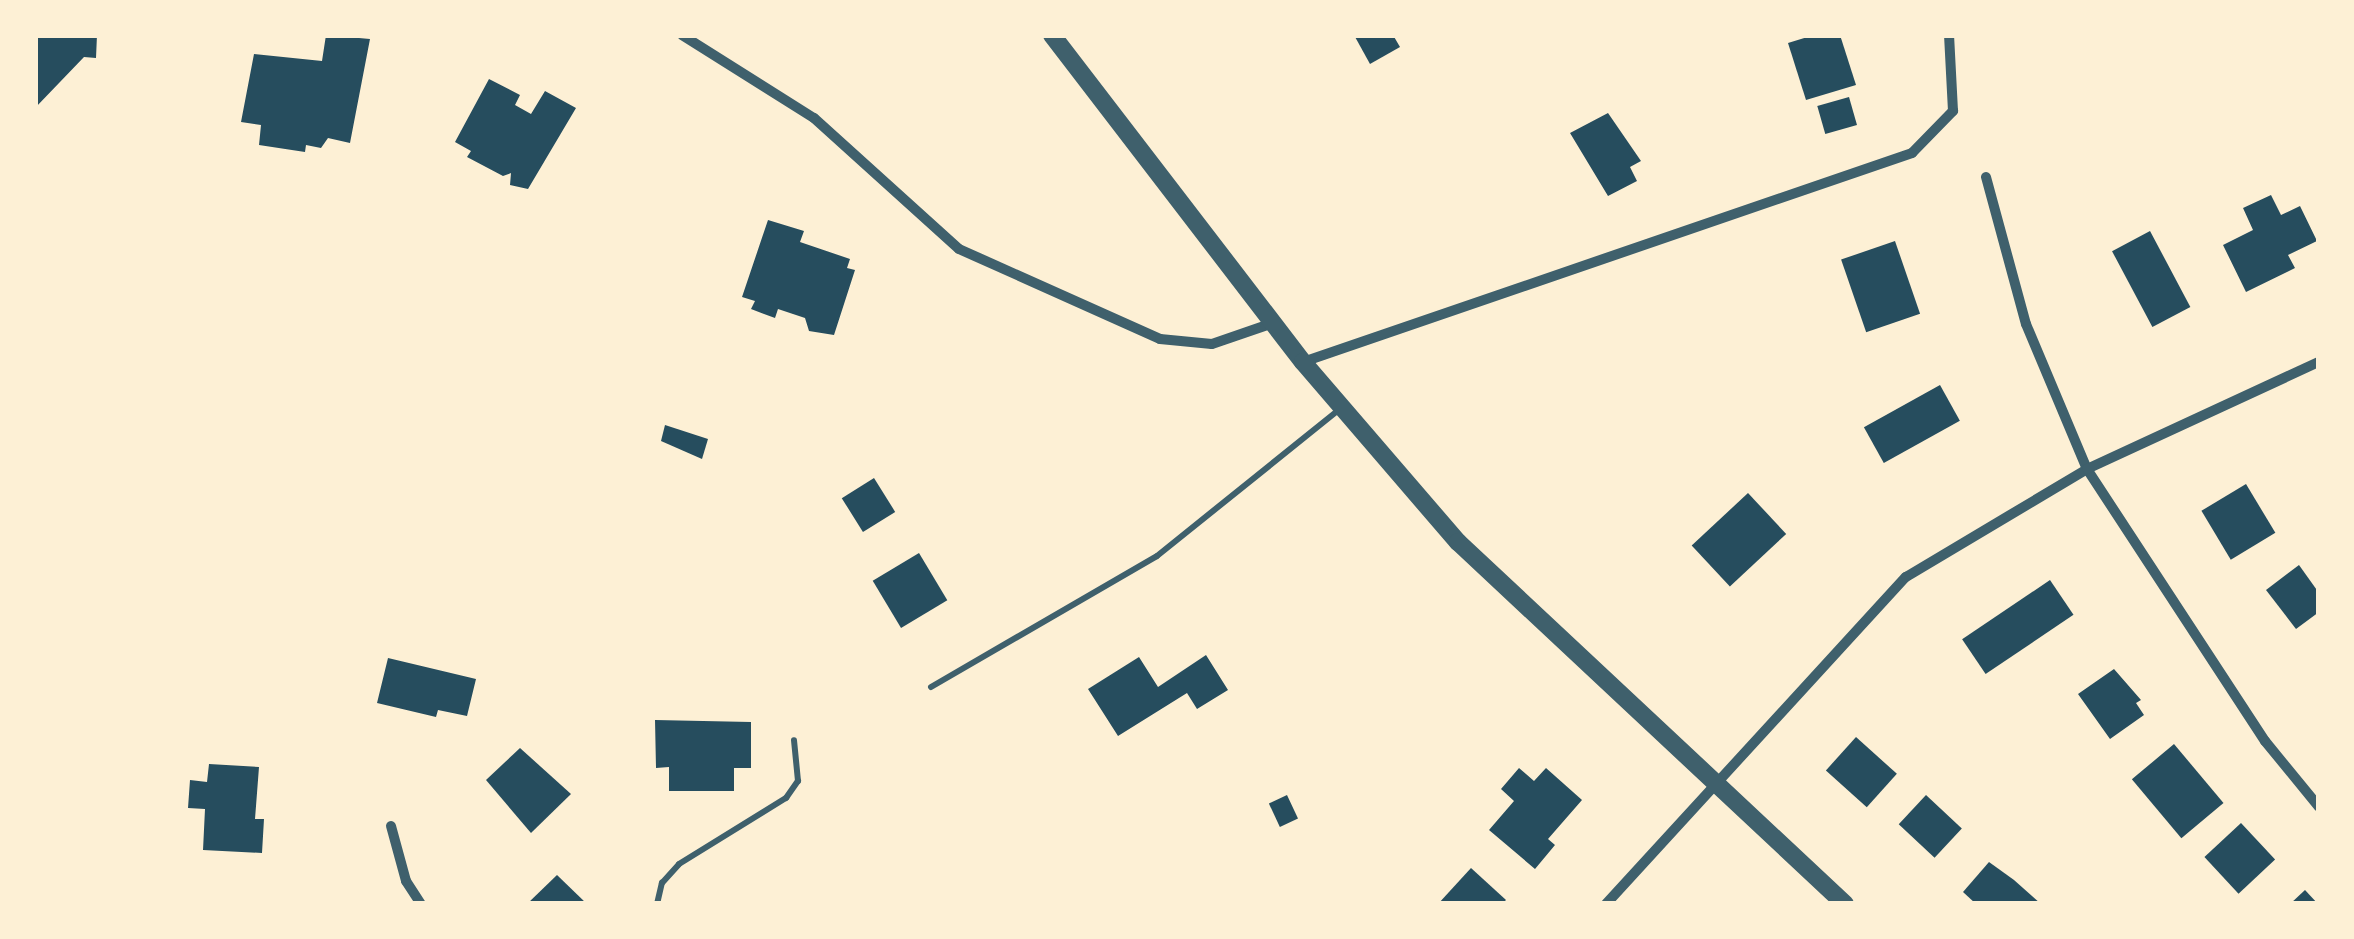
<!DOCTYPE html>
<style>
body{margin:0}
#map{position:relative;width:2354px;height:939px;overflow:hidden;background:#fdf0d5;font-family:Roboto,sans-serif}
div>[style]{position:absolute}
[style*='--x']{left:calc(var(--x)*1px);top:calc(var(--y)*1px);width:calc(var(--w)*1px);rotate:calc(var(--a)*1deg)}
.building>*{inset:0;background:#264d5e;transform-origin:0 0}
.service>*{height:6px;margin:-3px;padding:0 3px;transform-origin:3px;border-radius:3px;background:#3f606c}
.minor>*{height:10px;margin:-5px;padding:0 5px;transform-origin:5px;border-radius:5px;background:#3f606c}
.tertiary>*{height:18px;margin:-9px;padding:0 9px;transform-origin:9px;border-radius:9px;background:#3f606c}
span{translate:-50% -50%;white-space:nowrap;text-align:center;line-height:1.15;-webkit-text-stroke:8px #fdf0d5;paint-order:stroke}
.frame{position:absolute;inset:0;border:38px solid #fdf0d5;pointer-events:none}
</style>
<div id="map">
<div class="building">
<div style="clip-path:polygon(35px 35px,97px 35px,96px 58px,84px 57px,35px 108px)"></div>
<div style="clip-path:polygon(326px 35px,370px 39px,350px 143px,328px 138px,321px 148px,306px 145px,305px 152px,259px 145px,261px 125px,241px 122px,254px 54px,322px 61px)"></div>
<div style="clip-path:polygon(1354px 35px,1393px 35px,1400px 47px,1370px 64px)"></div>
<div style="clip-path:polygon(1814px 35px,1840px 35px,1856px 85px,1806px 100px,1788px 43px)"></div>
<div style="clip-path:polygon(489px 79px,520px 95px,515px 105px,531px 114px,545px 91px,576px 108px,528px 189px,510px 185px,511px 173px,503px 176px,467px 157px,471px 151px,455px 142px)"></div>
<div style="left:1849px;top:97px;width:29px;height:33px;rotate:74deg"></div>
<div style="clip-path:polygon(1608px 113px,1641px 161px,1630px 167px,1637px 181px,1608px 196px,1570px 133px)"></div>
<div style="clip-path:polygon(2271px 195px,2281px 215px,2300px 206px,2317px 241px,2288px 255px,2295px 268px,2246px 292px,2223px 245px,2253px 230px,2243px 208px)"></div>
<div style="clip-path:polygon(768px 220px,804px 231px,800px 242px,850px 259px,847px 268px,855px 270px,834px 335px,809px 331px,805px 318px,778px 309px,775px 318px,751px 309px,755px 301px,742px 297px)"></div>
<div style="left:2150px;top:231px;width:86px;height:43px;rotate:62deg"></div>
<div style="left:1895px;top:241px;width:77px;height:57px;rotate:71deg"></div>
<div style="left:1940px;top:385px;width:41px;height:87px;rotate:61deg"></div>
<div style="clip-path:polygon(665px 425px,708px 439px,702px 459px,661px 441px)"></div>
<div style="left:874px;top:478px;width:40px;height:38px;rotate:58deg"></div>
<div style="left:2246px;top:484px;width:57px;height:52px;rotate:59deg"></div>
<div style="left:1748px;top:493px;width:56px;height:77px;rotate:47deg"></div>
<div style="left:919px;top:553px;width:55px;height:54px;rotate:59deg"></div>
<div style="clip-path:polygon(2299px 565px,2319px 593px,2319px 612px,2296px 629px,2266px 590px)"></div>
<div style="left:2050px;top:580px;width:42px;height:106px;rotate:56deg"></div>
<div style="clip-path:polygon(1206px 655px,1228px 690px,1197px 709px,1187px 693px,1118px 736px,1088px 689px,1139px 657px,1158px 687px)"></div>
<div style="clip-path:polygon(388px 658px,476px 679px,467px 716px,438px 710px,436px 717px,377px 703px)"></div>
<div style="clip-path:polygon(2114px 669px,2141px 700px,2136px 703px,2144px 715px,2110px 739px,2078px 694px)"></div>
<div style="clip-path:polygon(655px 720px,751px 722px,751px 768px,734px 768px,734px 791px,669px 791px,669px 767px,656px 768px)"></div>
<div style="left:1856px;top:737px;width:55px;height:45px;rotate:42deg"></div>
<div style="left:2174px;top:744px;width:77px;height:55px;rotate:50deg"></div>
<div style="clip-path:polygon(520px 748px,571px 794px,531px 833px,486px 780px)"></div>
<div style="clip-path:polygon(209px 764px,259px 767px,255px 819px,264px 819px,262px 853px,203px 850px,205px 809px,188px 808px,190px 780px,207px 782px)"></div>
<div style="clip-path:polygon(1519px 768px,1534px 781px,1546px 768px,1582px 800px,1548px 839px,1555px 845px,1535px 869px,1489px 830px,1514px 801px,1501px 789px)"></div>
<div style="left:1287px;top:795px;width:26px;height:20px;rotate:65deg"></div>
<div style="left:1926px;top:795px;width:49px;height:40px;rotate:43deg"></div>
<div style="left:2241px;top:823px;width:50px;height:50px;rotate:47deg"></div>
<div style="clip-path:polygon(1989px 862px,2014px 880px,2041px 904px,1976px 904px,1963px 892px)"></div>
<div style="clip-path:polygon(1471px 868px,1506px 900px,1502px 904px,1438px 904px)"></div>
<div style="clip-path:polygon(557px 875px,587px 904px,527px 904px)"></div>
<div style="clip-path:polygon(2305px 890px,2318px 904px,2290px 904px)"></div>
</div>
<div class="service">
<div style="--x:931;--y:687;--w:261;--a:-30.1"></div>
<div style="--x:1157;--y:556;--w:235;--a:-38.8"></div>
<div style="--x:657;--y:904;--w:22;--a:-77"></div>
<div style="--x:662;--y:883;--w:25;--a:-48"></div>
<div style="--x:679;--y:864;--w:126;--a:-31.7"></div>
<div style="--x:786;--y:798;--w:21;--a:-55"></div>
<div style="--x:798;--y:781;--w:41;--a:-95.6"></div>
</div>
<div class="minor">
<div style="--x:682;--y:35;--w:156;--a:32.2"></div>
<div style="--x:814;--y:118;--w:195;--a:42.1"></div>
<div style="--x:959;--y:249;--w:220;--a:24.1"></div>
<div style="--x:1160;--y:339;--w:52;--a:5.5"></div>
<div style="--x:1212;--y:344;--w:65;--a:-19"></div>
<div style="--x:1986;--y:177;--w:152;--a:74.8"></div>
<div style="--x:2026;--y:324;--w:157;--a:67.2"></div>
<div style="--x:2087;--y:469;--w:325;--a:56.8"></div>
<div style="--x:2265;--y:741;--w:85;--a:50.7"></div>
<div style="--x:1303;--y:362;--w:644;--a:-18.94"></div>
<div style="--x:1912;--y:153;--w:59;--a:-45.7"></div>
<div style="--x:1953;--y:111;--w:76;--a:-93"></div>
<div style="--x:391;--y:826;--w:57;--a:74.7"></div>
<div style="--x:406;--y:881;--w:27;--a:57"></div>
<div style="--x:1606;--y:904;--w:444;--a:-47.5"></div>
<div style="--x:1906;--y:577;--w:211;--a:-30.8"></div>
<div style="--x:2087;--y:469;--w:255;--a:-24.8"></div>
</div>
<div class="tertiary">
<div style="--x:1052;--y:35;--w:412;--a:52.5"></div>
<div style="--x:1303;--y:362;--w:238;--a:49.3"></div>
<div style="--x:1458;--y:542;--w:530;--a:43.09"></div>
</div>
<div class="frame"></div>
</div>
